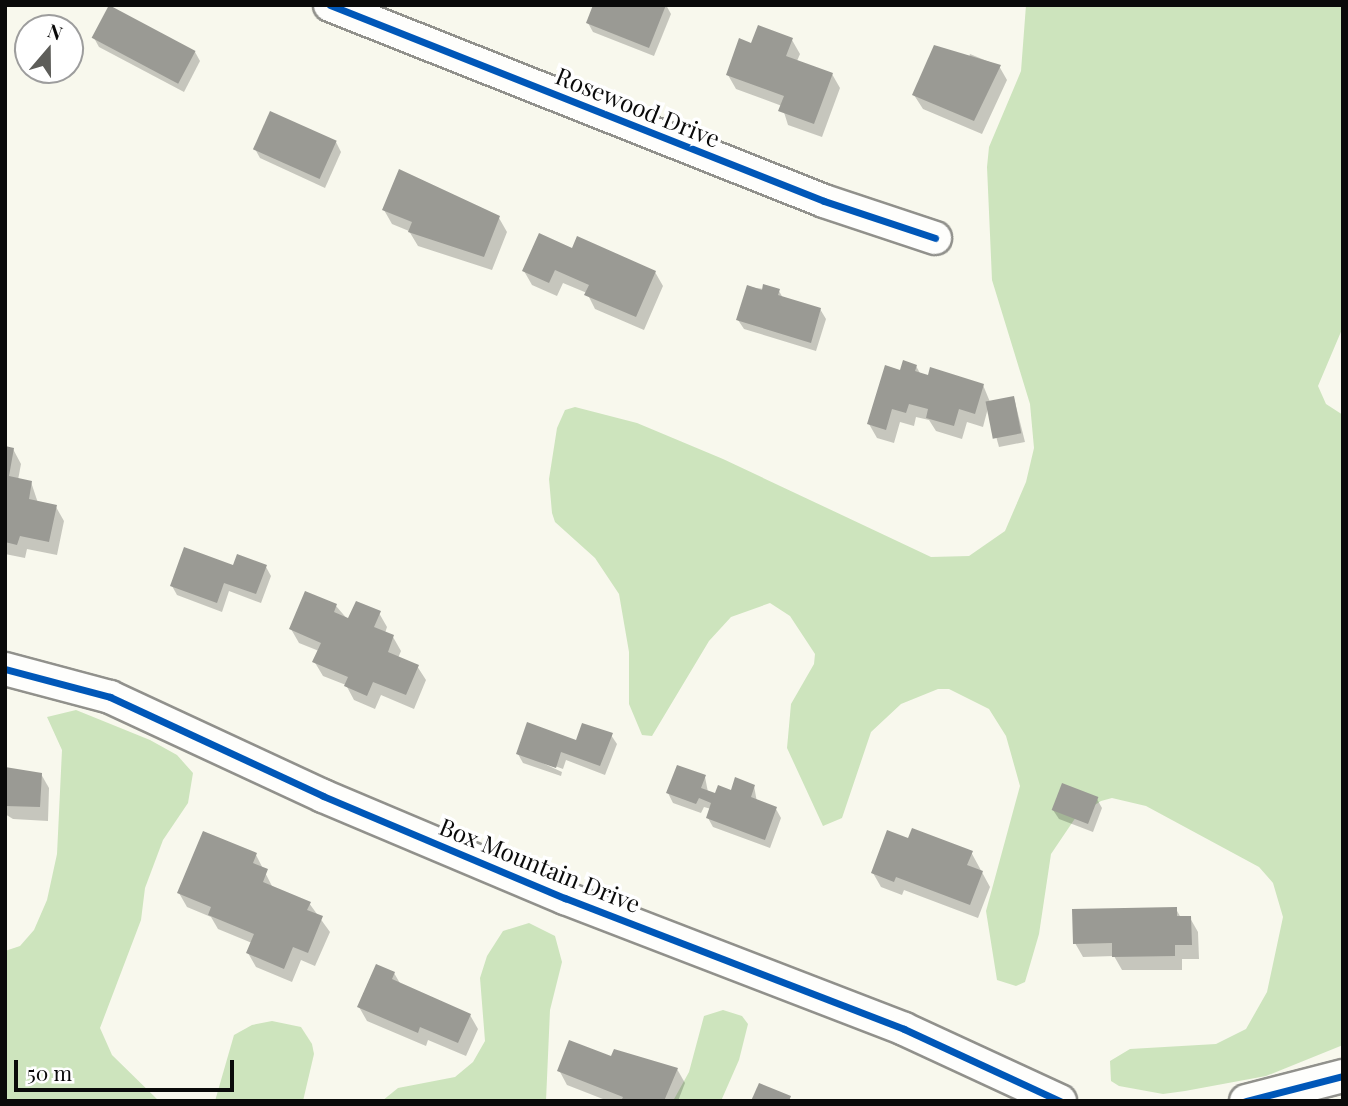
<!DOCTYPE html>
<style>
body{margin:0}
#map{position:relative;width:1348px;height:1106px;overflow:hidden;background:#f8f8ed;font-family:"Playfair Display",serif}
div>[style]{position:absolute}
[style*='--x']{left:calc(var(--x)*1px);top:calc(var(--y)*1px);width:calc(var(--w)*1px);rotate:calc(var(--a)*1deg)}
.forest>*{inset:0;background:#cde4bd}
.shadow>*{inset:0;background:#0003}
.building>*{inset:0;background:#9a9a94;transform-origin:0 0}
.roads{filter:drop-shadow(2px 0 #91918c) drop-shadow(-2px 0 #91918c) drop-shadow(0 2px #91918c) drop-shadow(0 -2px #91918c)}
.minor>*{height:32px;margin:-16px;padding:0 16px;transform-origin:16px;border-radius:16px;background:#fefefc}
.cycleway>*{height:7px;margin:-3.5px;padding:0 3.5px;transform-origin:3.5px;border-radius:3.5px;background:#0057b8}
span{translate:-50% -50%;white-space:nowrap;text-align:center;line-height:1.15;-webkit-text-stroke:7px #fff;paint-order:stroke}
.street-label{font-size:24px;color:#0a0a0a}
.frame{position:absolute;inset:0;border:7px solid #0a0a0a;pointer-events:none}
.north{position:absolute;left:14px;top:14px;width:70px;height:70px;box-sizing:border-box;background:#fff;border:2px solid #9d9d9d;border-radius:50%;rotate:20deg;font-size:19px;font-weight:700;line-height:28px;text-align:center;color:#0a0a0a}
.north::after{content:'';display:block;margin:auto;width:24px;height:32px;background:#5d5d59;clip-path:polygon(50% 0,100% 100%,50% 72%,0 100%)}
.scale{position:absolute;left:14px;top:1060px;width:220px;height:32px;box-sizing:border-box;border:4px solid #0a0a0a;border-top:0;padding-left:9px;font-size:21px;line-height:24px;white-space:nowrap;color:#0a0a0a;-webkit-text-stroke:5px #fff;paint-order:stroke}
</style>
<div id="map">
<div class="forest">
<div style="clip-path:polygon(1026px 5px,1343px 5px,1343px 327px,1318px 386px,1326px 404px,1343px 415px,1343px 1045px,1266px 1076px,1185px 1091px,1163px 1094px,1119px 1086px,1111px 1081px,1110px 1061px,1130px 1049px,1216px 1044px,1246px 1029px,1267px 992px,1283px 917px,1273px 883px,1259px 867px,1146px 806px,1112px 798px,1101px 801px,1076px 817px,1051px 854px,1039px 934px,1025px 982px,1016px 986px,997px 980px,986px 911px,1020px 786px,1006px 736px,989px 709px,949px 689px,938px 689px,901px 704px,871px 732px,842px 818px,823px 826px,787px 748px,791px 704px,814px 664px,815px 654px,790px 616px,770px 603px,731px 617px,709px 641px,652px 736px,642px 735px,629px 704px,629px 652px,619px 594px,595px 558px,555px 522px,552px 513px,549px 479px,557px 428px,565px 410px,575px 407px,637px 423px,723px 459px,931px 557px,969px 556px,1005px 531px,1026px 482px,1034px 448px,1030px 404px,992px 280px,987px 167px,989px 147px,1021px 71px)"></div>
<div style="clip-path:polygon(76px 710px,150px 740px,177px 755px,193px 773px,188px 803px,163px 840px,145px 888px,141px 920px,100px 1028px,112px 1055px,159px 1101px,5px 1101px,5px 951px,20px 946px,34px 930px,47px 900px,57px 854px,62px 750px,47px 717px)"></div>
<div style="clip-path:polygon(529px 923px,555px 936px,562px 962px,550px 1010px,546px 1101px,382px 1101px,398px 1088px,455px 1077px,473px 1062px,485px 1041px,480px 978px,487px 956px,503px 931px)"></div>
<div style="clip-path:polygon(723px 1010px,742px 1016px,748px 1024px,739px 1060px,721px 1101px,673px 1101px,689px 1072px,704px 1016px)"></div>
<div style="clip-path:polygon(272px 1021px,301px 1027px,312px 1044px,314px 1054px,303px 1101px,215px 1101px,234px 1035px,252px 1025px)"></div>
</div>
<div class="shadow">
<div style="clip-path:polygon(666px 5px,671px 14px,654px 56px,593px 32px,588px 23px)"></div>
<div style="clip-path:polygon(94px 38px,195px 52px,200px 61px,184px 92px,99px 47px)"></div>
<div style="clip-path:polygon(792px 40px,800px 54px,797px 61px,832px 74px,840px 88px,822px 137px,788px 125px,782px 106px,736px 89px,728px 75px)"></div>
<div style="clip-path:polygon(970px 54px,999px 66px,1007px 80px,982px 134px,923px 109px,914px 95px,968px 61px)"></div>
<div style="clip-path:polygon(336px 142px,341px 152px,325px 188px,260px 158px,255px 149px)"></div>
<div style="clip-path:polygon(384px 210px,499px 218px,507px 232px,492px 270px,418px 246px,409px 231px,392px 224px)"></div>
<div style="clip-path:polygon(573px 250px,655px 272px,663px 286px,644px 330px,595px 309px,587px 293px,563px 283px,557px 296px,532px 285px,524px 271px)"></div>
<div style="clip-path:polygon(749px 287px,779px 291px,783px 298px,820px 309px,826px 319px,816px 351px,744px 329px,738px 320px)"></div>
<div style="clip-path:polygon(916px 366px,921px 375px,983px 385px,990px 402px,1014px 398px,1025px 442px,999px 447px,988px 408px,983px 427px,967px 422px,962px 439px,936px 431px,929px 420px,916px 417px,914px 426px,900px 422px,894px 443px,877px 438px,869px 424px,901px 372px)"></div>
<div style="clip-path:polygon(5px 448px,13px 449px,21px 464px,18px 480px,31px 482px,38px 503px,56px 507px,64px 521px,57px 555px,27px 549px,25px 558px,5px 554px)"></div>
<div style="clip-path:polygon(234px 567px,266px 567px,271px 576px,261px 603px,229px 591px,222px 612px,177px 595px,172px 586px)"></div>
<div style="clip-path:polygon(336px 606px,349px 621px,379px 613px,387px 627px,385px 633px,393px 637px,401px 651px,398px 658px,417px 666px,426px 680px,414px 709px,381px 695px,375px 709px,354px 700px,346px 685px,323px 676px,314px 661px,319px 651px,299px 643px,291px 629px)"></div>
<div style="clip-path:polygon(611px 735px,617px 744px,605px 775px,566px 760px,563px 769px,523px 754px,562px 772px,561px 776px,523px 763px,518px 754px)"></div>
<div style="clip-path:polygon(5px 770px,41px 774px,49px 788px,48px 821px,13px 819px,5px 814px)"></div>
<div style="clip-path:polygon(705px 777px,708px 792px,716px 795px,754px 786px,757px 802px,776px 809px,781px 818px,770px 848px,713px 827px,708px 818px,711px 809px,704px 807px,701px 813px,673px 803px,668px 793px)"></div>
<div style="clip-path:polygon(1097px 799px,1102px 808px,1093px 832px,1059px 819px,1053px 810px)"></div>
<div style="clip-path:polygon(909px 841px,971px 852px,990px 887px,978px 918px,904px 890px,902px 895px,881px 887px,873px 873px)"></div>
<div style="clip-path:polygon(256px 855px,273px 888px,309px 903px,330px 932px,315px 966px,301px 960px,292px 982px,256px 967px,248px 953px,252px 943px,218px 929px,211px 917px,187px 907px,179px 893px)"></div>
<div style="clip-path:polygon(1176px 909px,1181px 918px,1190px 918px,1198px 932px,1199px 959px,1182px 959px,1182px 970px,1122px 970px,1114px 956px,1083px 957px,1075px 943px)"></div>
<div style="clip-path:polygon(394px 973px,401px 985px,470px 1015px,478px 1029px,466px 1056px,428px 1040px,426px 1046px,367px 1021px,359px 1007px)"></div>
<div style="clip-path:polygon(612px 1059px,677px 1069px,685px 1083px,678px 1101px,608px 1101px,567px 1085px,559px 1070px)"></div>
</div>
<div class="building">
<div style="left:109px;top:5px;width:98px;height:37px;rotate:28deg"></div>
<div style="clip-path:polygon(593px 5px,666px 5px,649px 48px,586px 23px)"></div>
<div style="clip-path:polygon(758px 25px,793px 38px,786px 56px,833px 73px,814px 124px,778px 111px,784px 96px,726px 75px,739px 38px,751px 43px)"></div>
<div style="clip-path:polygon(934px 45px,1001px 65px,974px 121px,912px 95px)"></div>
<div style="left:270px;top:111px;width:73px;height:42px;rotate:24deg"></div>
<div style="clip-path:polygon(399px 169px,500px 216px,484px 257px,408px 232px,412px 222px,382px 210px)"></div>
<div style="clip-path:polygon(539px 233px,572px 248px,577px 236px,656px 271px,636px 317px,584px 295px,589px 285px,555px 270px,549px 283px,522px 271px)"></div>
<div style="clip-path:polygon(763px 284px,780px 289px,778px 295px,821px 308px,811px 343px,736px 320px,747px 285px,762px 290px)"></div>
<div style="clip-path:polygon(903px 360px,917px 365px,915px 371px,928px 375px,930px 367px,984px 384px,975px 414px,959px 409px,954px 426px,926px 418px,928px 409px,909px 404px,906px 413px,892px 409px,886px 430px,867px 424px,885px 365px,900px 370px)"></div>
<div style="left:1014px;top:396px;width:38px;height:29px;rotate:79deg"></div>
<div style="clip-path:polygon(5px 446px,14px 448px,9px 476px,32px 481px,29px 499px,57px 505px,49px 542px,20px 536px,17px 545px,5px 542px)"></div>
<div style="clip-path:polygon(184px 547px,233px 565px,237px 554px,267px 565px,256px 594px,224px 583px,217px 603px,170px 586px)"></div>
<div style="clip-path:polygon(305px 591px,337px 604px,334px 612px,348px 618px,356px 601px,381px 611px,374px 627px,394px 635px,388px 652px,419px 665px,406px 695px,373px 682px,367px 696px,344px 686px,348px 677px,312px 662px,321px 643px,289px 629px)"></div>
<div style="clip-path:polygon(527px 722px,576px 740px,582px 723px,613px 733px,600px 766px,561px 752px,556px 768px,516px 754px)"></div>
<div style="clip-path:polygon(677px 765px,706px 775px,701px 788px,715px 793px,718px 785px,731px 790px,735px 777px,755px 785px,751px 797px,777px 807px,765px 840px,706px 818px,711px 803px,699px 798px,696px 804px,666px 793px)"></div>
<div style="clip-path:polygon(5px 767px,42px 773px,40px 807px,5px 806px)"></div>
<div style="left:1062px;top:783px;width:39px;height:29px;rotate:21deg"></div>
<div style="clip-path:polygon(912px 828px,973px 851px,967px 865px,983px 871px,970px 905px,896px 877px,894px 882px,871px 873px,887px 830px,908px 838px)"></div>
<div style="clip-path:polygon(203px 831px,257px 853px,253px 863px,268px 869px,263px 882px,311px 902px,307px 910px,323px 916px,308px 953px,293px 947px,284px 969px,246px 953px,254px 934px,208px 915px,211px 907px,177px 893px)"></div>
<div style="clip-path:polygon(1177px 907px,1177px 916px,1191px 916px,1192px 945px,1175px 945px,1175px 956px,1112px 957px,1112px 943px,1073px 944px,1072px 909px)"></div>
<div style="clip-path:polygon(376px 964px,395px 972px,392px 979px,471px 1014px,458px 1043px,420px 1027px,418px 1033px,357px 1007px)"></div>
<div style="clip-path:polygon(569px 1040px,611px 1056px,614px 1049px,678px 1068px,664px 1101px,621px 1101px,623px 1097px,557px 1071px)"></div>
<div style="clip-path:polygon(759px 1083px,791px 1096px,789px 1101px,751px 1101px)"></div>
</div>
<div class="roads">
<div class="minor">
<div style="--x:330;--y:5;--w:531;--a:21.64"></div>
<div style="--x:824;--y:201;--w:117;--a:18.4"></div>
<div style="--x:5;--y:669;--w:109;--a:14.9"></div>
<div style="--x:110;--y:697;--w:235;--a:24.9"></div>
<div style="--x:323;--y:796;--w:263;--a:22.9"></div>
<div style="--x:565;--y:898;--w:363;--a:21.1"></div>
<div style="--x:904;--y:1029;--w:172;--a:24.8"></div>
<div style="--x:1246;--y:1101;--w:100;--a:-14.5"></div>
</div>
</div>
<div class="cycleway">
<div style="--x:330;--y:5;--w:531;--a:21.64"></div>
<div style="--x:824;--y:201;--w:117;--a:18.4"></div>
<div style="--x:5;--y:669;--w:109;--a:14.9"></div>
<div style="--x:110;--y:697;--w:235;--a:24.9"></div>
<div style="--x:323;--y:796;--w:263;--a:22.9"></div>
<div style="--x:565;--y:898;--w:363;--a:21.1"></div>
<div style="--x:904;--y:1029;--w:172;--a:24.8"></div>
<div style="--x:1246;--y:1101;--w:100;--a:-14.5"></div>
</div>
<div class="street-label">
<span style="left:638px;top:107px;rotate:22deg">Rosewood Drive</span>
<span style="left:540px;top:865px;rotate:22deg">Box Mountain Drive</span>
</div>
<div class="frame"></div>
<div class="north">N</div>
<div class="scale">50 m</div>
</div>
